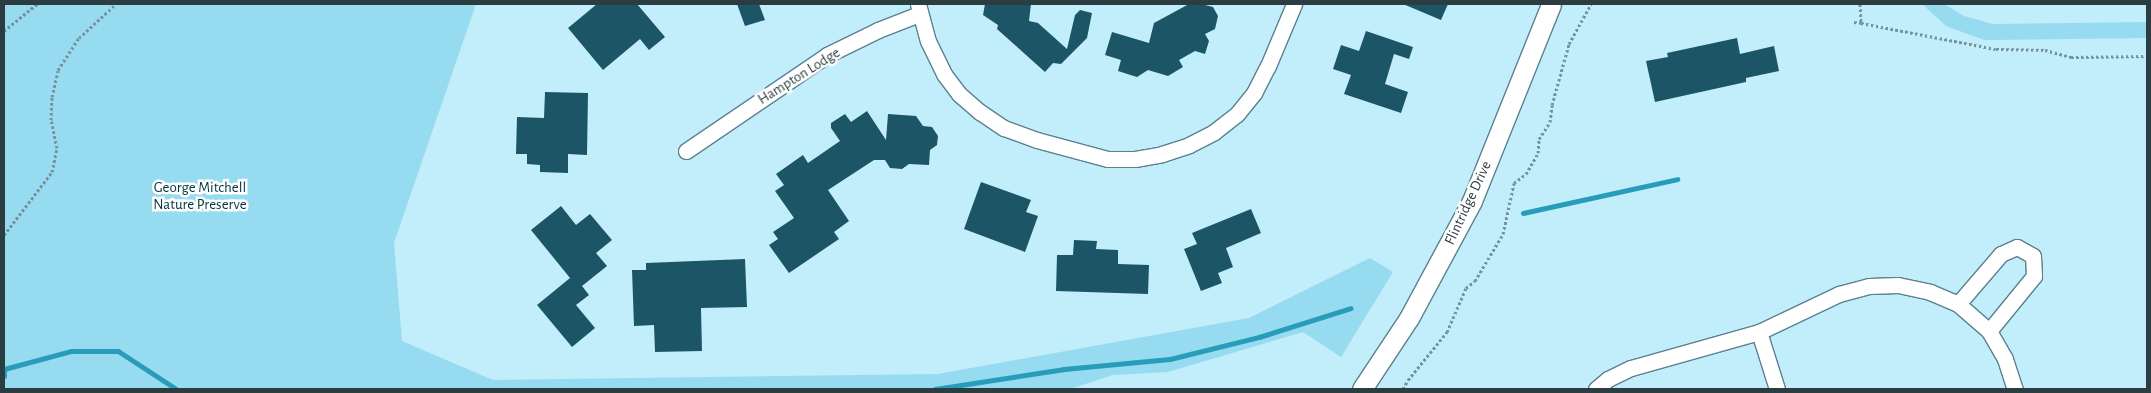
<!DOCTYPE html>
<style>
body{margin:0}
#map{position:relative;width:2151px;height:393px;overflow:hidden;background:#c2edfa;font-family:"Alegreya Sans",sans-serif}
div>[style]{position:absolute}
[style*='--x']{left:calc(var(--x)*1px);top:calc(var(--y)*1px);width:calc(var(--w)*1px);rotate:calc(var(--a)*1deg)}
.green>*{inset:0;background:#97dbf0}
.stream>*{height:5px;margin:-2.5px;padding:0 2.5px;transform-origin:2.5px;border-radius:2.5px;background:#289dba}
.building>*{inset:0;background:#1c5666}
.path>*{height:3px;margin-top:-1.5px;transform-origin:0;background:repeating-linear-gradient(90deg,#76939c 0 2.5px,transparent 0 5px)}
.roads{filter:drop-shadow(1px 0 #5a818d) drop-shadow(-1px 0 #5a818d) drop-shadow(0 1px #5a818d) drop-shadow(0 -1px #5a818d)}
.minor>*{height:15px;margin:-7.5px;padding:0 7.5px;transform-origin:7.5px;border-radius:7.5px;background:#fff}
.tertiary>*{height:19px;margin:-9.5px;padding:0 9.5px;transform-origin:9.5px;border-radius:9.5px;background:#fff}
span{translate:-50% -50%;white-space:nowrap;text-align:center;line-height:1.15;-webkit-text-stroke:5px #fff;paint-order:stroke}
.street-label{font-size:15px;color:#2c3d42}
.park-label{font-size:15px;color:#023743}
.frame{position:absolute;inset:0;border:5px solid #2c3d42;pointer-events:none}
</style>
<div id="map">
<div class="green">
<div style="clip-path:polygon(4px 4px,476px 4px,394px 243px,402px 341px,493px 380px,938px 374px,1249px 318px,1370px 258px,1393px 272px,1341px 357px,1303px 332px,1168px 372px,1113px 375px,1070px 389px,4px 389px)"></div>
<div style="clip-path:polygon(1922px 4px,1944px 4px,1964px 16px,1993px 24px,2147px 22px,2147px 38px,1984px 40px,1946px 26px)"></div>
</div>
<div class="stream">
<div style="--x:1523;--y:213;--w:158;--a:-12.4"></div>
<div style="--x:4;--y:376;--w:7;--a:-90"></div>
<div style="--x:4;--y:369;--w:69;--a:-15"></div>
<div style="--x:71;--y:351;--w:47;--a:0"></div>
<div style="--x:118;--y:351;--w:69;--a:33.2"></div>
<div style="--x:935;--y:389;--w:131;--a:-8.8"></div>
<div style="--x:1064;--y:369;--w:106;--a:-5.4"></div>
<div style="--x:1170;--y:359;--w:92;--a:-13.9"></div>
<div style="--x:1259;--y:337;--w:96;--a:-17.5"></div>
</div>
<div class="building">
<div style="clip-path:polygon(597px 4px,637px 4px,665px 37px,649px 50px,640px 39px,603px 70px,568px 28px)"></div>
<div style="clip-path:polygon(737px 4px,759px 4px,765px 20px,745px 26px)"></div>
<div style="clip-path:polygon(985px 4px,1031px 4px,1029px 21px,1038px 23px,1067px 49px,1075px 15px,1080px 10px,1092px 13px,1087px 38px,1061px 64px,1053px 63px,1045px 72px,997px 29px,998px 25px,983px 15px)"></div>
<div style="clip-path:polygon(1189px 4px,1201px 4px,1213px 7px,1218px 16px,1215px 29px,1205px 34px,1209px 41px,1205px 54px,1195px 51px,1179px 60px,1183px 67px,1168px 76px,1148px 70px,1137px 77px,1118px 71px,1121px 60px,1105px 55px,1112px 32px,1149px 43px,1154px 23px)"></div>
<div style="clip-path:polygon(1403px 4px,1448px 4px,1441px 20px)"></div>
<div style="clip-path:polygon(1366px 31px,1413px 47px,1409px 59px,1394px 54px,1385px 84px,1408px 92px,1401px 113px,1344px 94px,1351px 75px,1333px 69px,1341px 45px,1359px 51px)"></div>
<div style="clip-path:polygon(1737px 38px,1740px 54px,1774px 46px,1779px 71px,1746px 78px,1746px 82px,1655px 102px,1646px 61px,1668px 57px,1667px 53px)"></div>
<div style="clip-path:polygon(545px 92px,588px 93px,587px 155px,568px 154px,568px 173px,540px 172px,540px 165px,527px 164px,527px 154px,516px 154px,517px 117px,544px 118px)"></div>
<div style="clip-path:polygon(867px 111px,886px 140px,888px 114px,916px 116px,923px 126px,932px 127px,938px 136px,937px 145px,930px 150px,929px 165px,909px 164px,902px 169px,890px 168px,885px 160px,874px 160px,828px 190px,849px 221px,834px 232px,839px 239px,789px 273px,769px 245px,778px 239px,773px 232px,794px 218px,775px 191px,784px 185px,776px 174px,803px 155px,808px 163px,840px 141px,831px 128px,831px 123px,845px 114px,851px 122px)"></div>
<div style="clip-path:polygon(981px 182px,1031px 200px,1026px 212px,1038px 216px,1025px 252px,964px 229px)"></div>
<div style="clip-path:polygon(561px 206px,576px 225px,590px 214px,612px 240px,596px 253px,607px 266px,582px 286px,589px 295px,576px 305px,595px 328px,572px 347px,537px 305px,570px 278px,531px 230px)"></div>
<div style="clip-path:polygon(1251px 209px,1261px 233px,1226px 248px,1233px 267px,1218px 273px,1222px 283px,1201px 291px,1184px 249px,1197px 244px,1192px 233px)"></div>
<div style="clip-path:polygon(1074px 240px,1097px 241px,1096px 249px,1118px 250px,1118px 264px,1149px 265px,1148px 294px,1056px 291px,1057px 255px,1073px 255px)"></div>
<div style="clip-path:polygon(745px 259px,747px 307px,701px 308px,702px 351px,655px 352px,654px 325px,634px 326px,632px 270px,646px 270px,646px 263px)"></div>
</div>
<div class="path">
<div style="--x:1860;--y:4;--w:19;--a:87"></div>
<div style="--x:1861;--y:23;--w:137;--a:10.9"></div>
<div style="--x:1996;--y:49;--w:49;--a:1.2"></div>
<div style="--x:2045;--y:50;--w:27;--a:15"></div>
<div style="--x:2071;--y:57;--w:76;--a:-0.8"></div>
<div style="--x:1854;--y:22;--w:7;--a:8"></div>
<div style="--x:4;--y:31;--w:43;--a:-39.3"></div>
<div style="--x:4;--y:235;--w:79;--a:-52.7"></div>
<div style="--x:52;--y:172;--w:25;--a:-78"></div>
<div style="--x:57;--y:148;--w:29;--a:-102"></div>
<div style="--x:51;--y:120;--w:23;--a:-88"></div>
<div style="--x:52;--y:97;--w:28;--a:-77"></div>
<div style="--x:58;--y:70;--w:38;--a:-57"></div>
<div style="--x:79;--y:38;--w:50;--a:-42.6"></div>
<div style="--x:1403;--y:389;--w:10;--a:-61"></div>
<div style="--x:1408;--y:380;--w:62;--a:-50.9"></div>
<div style="--x:1447;--y:332;--w:48;--a:-66.6"></div>
<div style="--x:1466;--y:288;--w:11;--a:-38"></div>
<div style="--x:1475;--y:281;--w:55;--a:-59.2"></div>
<div style="--x:1503;--y:234;--w:52;--a:-77.8"></div>
<div style="--x:1514;--y:183;--w:15;--a:-37"></div>
<div style="--x:1526;--y:174;--w:24;--a:-60"></div>
<div style="--x:1538;--y:153;--w:14;--a:-86"></div>
<div style="--x:1539;--y:139;--w:20;--a:-57"></div>
<div style="--x:1550;--y:122;--w:17;--a:-83"></div>
<div style="--x:1552;--y:105;--w:63;--a:-74.4"></div>
<div style="--x:1569;--y:44;--w:46;--a:-61.2"></div>
</div>
<div class="roads">
<div class="minor">
<div style="--x:918;--y:4;--w:38;--a:75"></div>
<div style="--x:928;--y:41;--w:37;--a:64"></div>
<div style="--x:944;--y:74;--w:25;--a:53"></div>
<div style="--x:959;--y:94;--w:28;--a:41"></div>
<div style="--x:980;--y:112;--w:29;--a:34"></div>
<div style="--x:1004;--y:128;--w:35;--a:20"></div>
<div style="--x:1037;--y:140;--w:73;--a:15"></div>
<div style="--x:1108;--y:159;--w:27;--a:0"></div>
<div style="--x:1135;--y:159;--w:27;--a:-10"></div>
<div style="--x:1162;--y:154;--w:28;--a:-18"></div>
<div style="--x:1189;--y:145;--w:28;--a:-27"></div>
<div style="--x:1214;--y:132;--w:29;--a:-38"></div>
<div style="--x:1237;--y:114;--w:27;--a:-51"></div>
<div style="--x:1254;--y:93;--w:30;--a:-63"></div>
<div style="--x:1268;--y:66;--w:67;--a:-67.2"></div>
<div style="--x:686;--y:151;--w:171;--a:-34.2"></div>
<div style="--x:827;--y:55;--w:57;--a:-26.1"></div>
<div style="--x:878;--y:30;--w:44;--a:-21.3"></div>
<div style="--x:1958;--y:304;--w:66;--a:-49.3"></div>
<div style="--x:2001;--y:254;--w:17;--a:-24"></div>
<div style="--x:2017;--y:247;--w:18;--a:29"></div>
<div style="--x:2033;--y:256;--w:20;--a:87"></div>
<div style="--x:2034;--y:276;--w:71;--a:129.3"></div>
<div style="--x:1759;--y:332;--w:60;--a:72.5"></div>
<div style="--x:1596;--y:389;--w:16;--a:-40"></div>
<div style="--x:1608;--y:379;--w:25;--a:-26"></div>
<div style="--x:1631;--y:368;--w:133;--a:-15.7"></div>
<div style="--x:1759;--y:332;--w:89;--a:-25.4"></div>
<div style="--x:1839;--y:294;--w:31;--a:-15"></div>
<div style="--x:1869;--y:286;--w:29;--a:-2"></div>
<div style="--x:1898;--y:285;--w:33;--a:12"></div>
<div style="--x:1930;--y:292;--w:30;--a:23"></div>
<div style="--x:1958;--y:304;--w:41;--a:41.1"></div>
<div style="--x:1989;--y:331;--w:32;--a:60"></div>
<div style="--x:2005;--y:359;--w:32;--a:72"></div>
</div>
<div class="tertiary">
<div style="--x:1362;--y:389;--w:85;--a:-56.5"></div>
<div style="--x:1409;--y:318;--w:133;--a:-61.7"></div>
<div style="--x:1472;--y:201;--w:212;--a:-68.1"></div>
</div>
</div>
<div class="street-label">
<span style="left:799px;top:76px;rotate:-32deg">Hampton Lodge</span>
<span style="left:1468px;top:203px;rotate:-65deg">Flintridge Drive</span>
</div>
<div class="park-label">
<span style="left:200px;top:196px">George Mitchell<br>Nature Preserve</span>
</div>
<div class="frame"></div>
</div>
